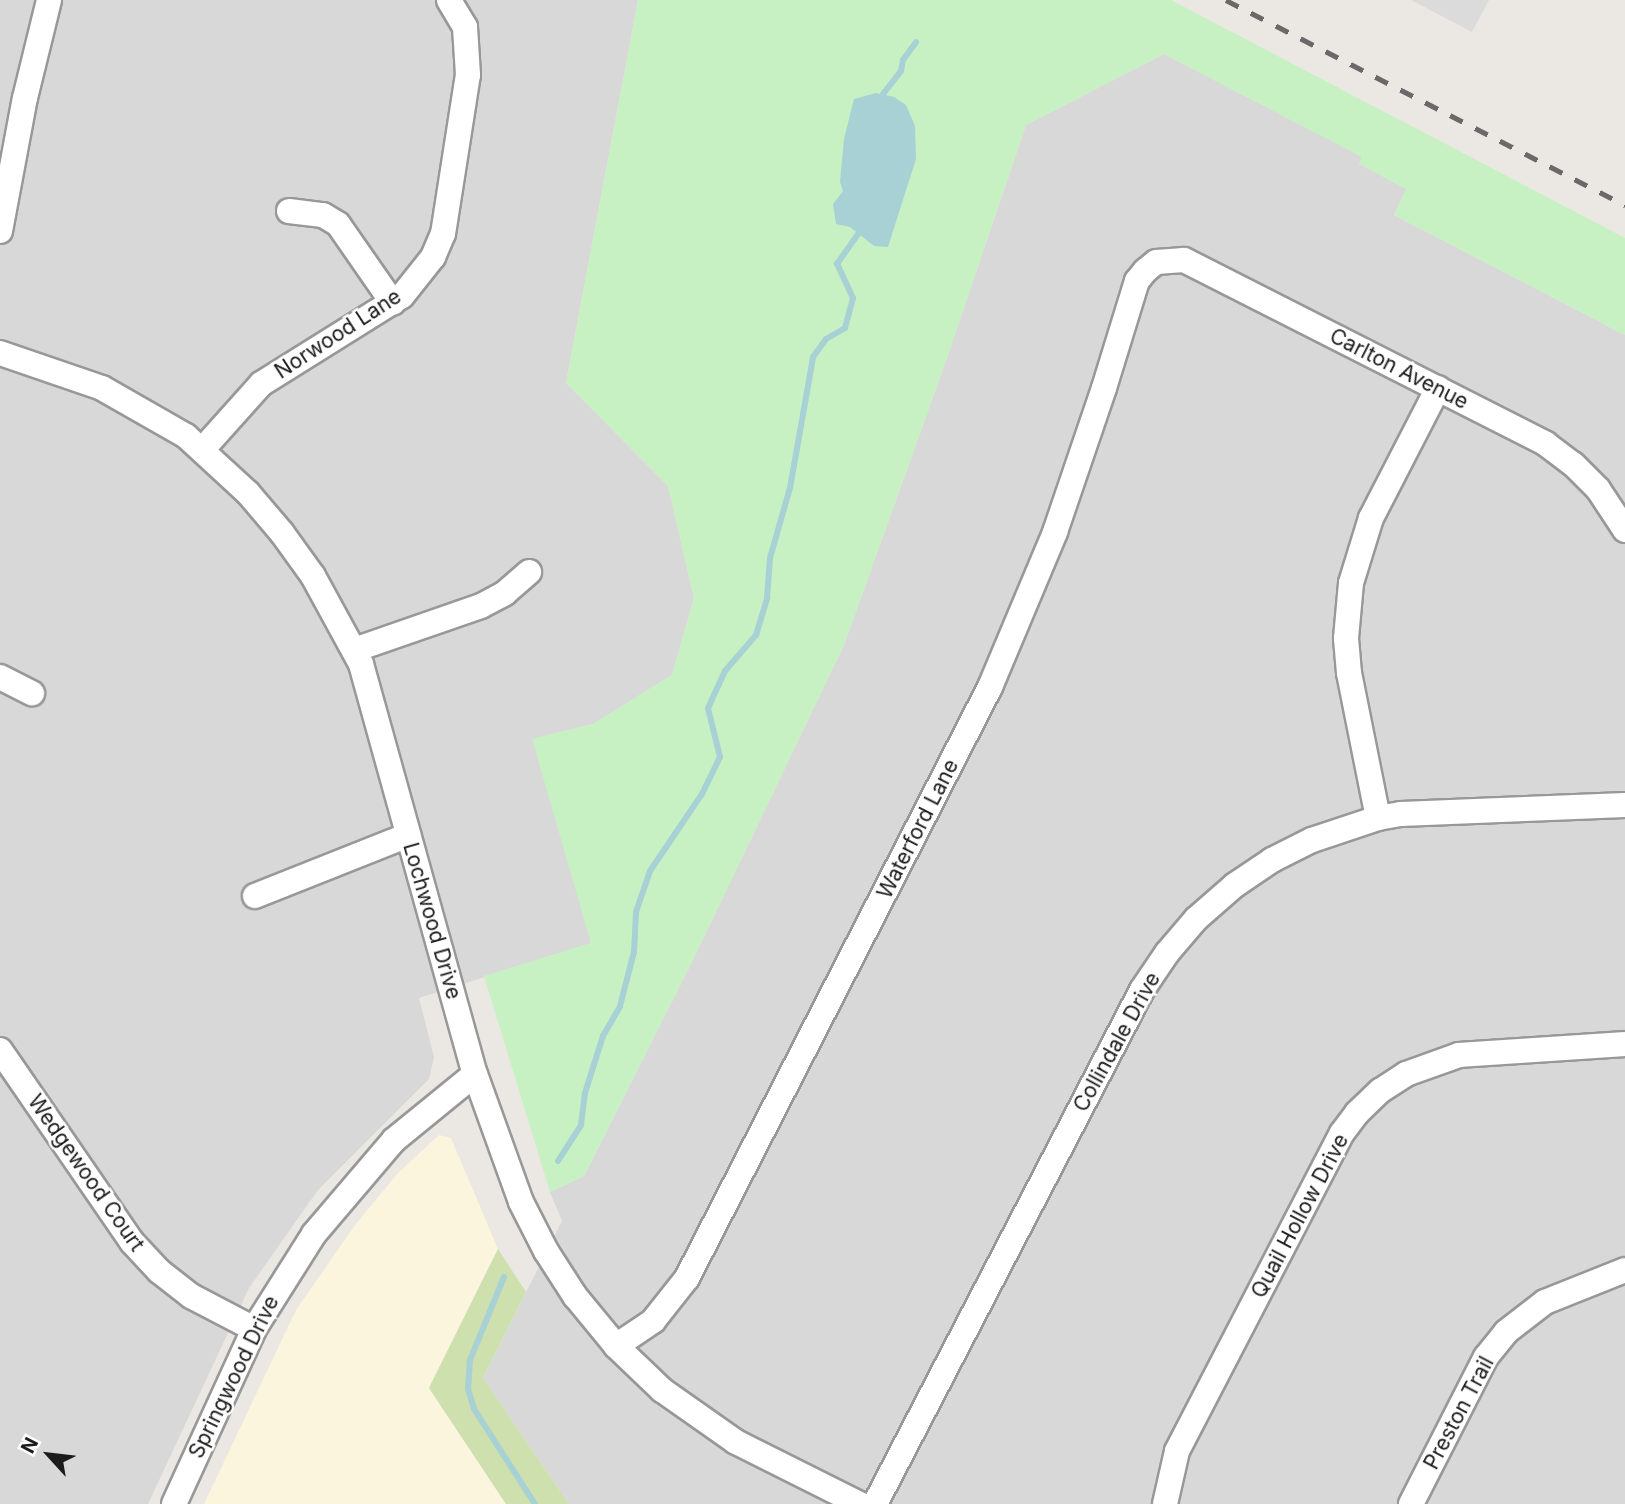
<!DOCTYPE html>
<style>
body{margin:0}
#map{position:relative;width:1625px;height:1504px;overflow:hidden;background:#ebe7e2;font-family:Inter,sans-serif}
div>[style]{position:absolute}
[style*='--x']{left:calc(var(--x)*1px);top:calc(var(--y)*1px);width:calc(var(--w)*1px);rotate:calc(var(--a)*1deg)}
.residential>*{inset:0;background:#d9d8d8}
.education>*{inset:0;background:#faf5dc}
.grass>*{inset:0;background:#cee0ad}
.park>*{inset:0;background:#c7f1c3}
.parking>*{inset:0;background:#dbdbdb}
.water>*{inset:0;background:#a7d1d4}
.stream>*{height:6px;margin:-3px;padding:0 3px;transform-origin:3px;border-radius:3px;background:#a7d1d4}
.roads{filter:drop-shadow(2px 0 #989898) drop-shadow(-2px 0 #989898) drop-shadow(0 2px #989898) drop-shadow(0 -2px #989898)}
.minor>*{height:24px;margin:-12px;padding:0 12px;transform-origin:12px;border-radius:12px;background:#fff}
.rail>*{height:5px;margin-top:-2.5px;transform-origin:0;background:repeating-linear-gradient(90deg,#696969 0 14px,transparent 0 28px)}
span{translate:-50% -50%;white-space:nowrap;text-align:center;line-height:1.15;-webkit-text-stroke:5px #fff;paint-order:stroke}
.street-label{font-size:21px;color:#1b1b1b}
.north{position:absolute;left:14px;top:1420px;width:70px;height:70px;-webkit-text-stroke:5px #fff;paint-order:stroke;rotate:297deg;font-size:19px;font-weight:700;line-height:28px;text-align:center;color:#1b1b1b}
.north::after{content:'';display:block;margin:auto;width:24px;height:32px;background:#1b1b1b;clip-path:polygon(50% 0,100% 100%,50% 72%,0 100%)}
</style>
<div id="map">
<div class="residential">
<div style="clip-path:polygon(0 0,638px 0,566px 383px,668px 486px,694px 598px,672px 675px,593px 724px,533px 739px,592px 943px,419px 998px,434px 1057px,429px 1079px,318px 1190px,249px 1288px,148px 1504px,0 1504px)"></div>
<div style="clip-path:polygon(1164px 54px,1363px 157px,1359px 164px,1407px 189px,1394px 215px,1625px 335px,1625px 1504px,569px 1504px,483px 1378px,562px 1221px,550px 1192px,584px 1176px,689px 968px,844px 645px,947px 358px,1026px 125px)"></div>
</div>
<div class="education">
<div style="clip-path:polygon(439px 1135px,451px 1138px,498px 1249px,429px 1388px,506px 1504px,204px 1504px,296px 1310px,355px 1225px,398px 1173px)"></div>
</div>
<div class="grass">
<div style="clip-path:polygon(498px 1249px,526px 1292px,483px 1378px,569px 1504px,506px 1504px,429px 1388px)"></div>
</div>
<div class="park">
<div style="clip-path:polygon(638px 0,1171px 0,1625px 238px,1625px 335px,1394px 215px,1406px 189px,1359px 164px,1362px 157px,1164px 54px,1026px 125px,947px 358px,844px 645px,689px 968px,584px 1176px,550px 1192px,484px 976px,591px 943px,532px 739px,593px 724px,672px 675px,694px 598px,668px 486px,566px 383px)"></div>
</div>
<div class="parking">
<div style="clip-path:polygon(1411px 0,1489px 0,1472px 32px)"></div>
</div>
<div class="water">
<div style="clip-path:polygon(876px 93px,894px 97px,906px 105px,915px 126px,916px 159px,888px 247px,874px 246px,850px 227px,836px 224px,833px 204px,843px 191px,840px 182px,844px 139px,854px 99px)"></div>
</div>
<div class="stream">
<div style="--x:883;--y:94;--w:29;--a:-52"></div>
<div style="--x:901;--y:71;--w:11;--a:-80"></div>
<div style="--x:903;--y:60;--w:22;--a:-54"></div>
<div style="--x:558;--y:1161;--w:43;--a:-57.4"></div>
<div style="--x:581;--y:1125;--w:32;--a:-83"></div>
<div style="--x:585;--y:1093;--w:60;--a:-72.5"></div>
<div style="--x:603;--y:1036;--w:34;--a:-60"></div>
<div style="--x:620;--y:1006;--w:56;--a:-75.5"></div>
<div style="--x:634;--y:952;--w:40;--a:-87.1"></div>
<div style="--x:636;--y:912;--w:43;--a:-71.1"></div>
<div style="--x:650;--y:871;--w:93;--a:-56"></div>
<div style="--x:702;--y:794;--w:41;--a:-64.1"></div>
<div style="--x:720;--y:757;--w:50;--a:-103.8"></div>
<div style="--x:708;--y:708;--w:41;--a:-65.3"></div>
<div style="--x:725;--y:671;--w:48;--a:-49.3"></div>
<div style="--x:756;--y:635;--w:39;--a:-73"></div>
<div style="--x:767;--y:598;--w:40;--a:-85.7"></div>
<div style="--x:770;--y:558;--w:73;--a:-74.1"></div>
<div style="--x:790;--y:488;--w:133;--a:-80"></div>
<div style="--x:813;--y:357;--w:22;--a:-54"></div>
<div style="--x:826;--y:339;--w:22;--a:-30"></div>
<div style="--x:845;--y:328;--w:31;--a:-75"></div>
<div style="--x:853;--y:298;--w:38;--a:-115"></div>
<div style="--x:837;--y:264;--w:37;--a:-55"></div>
<div style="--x:504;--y:1277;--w:90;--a:112.3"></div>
<div style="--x:470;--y:1360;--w:29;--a:94"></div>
<div style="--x:468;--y:1389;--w:21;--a:73"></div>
<div style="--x:474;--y:1409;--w:113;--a:57.3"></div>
</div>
<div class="roads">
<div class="minor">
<div style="--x:289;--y:211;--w:34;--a:7"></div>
<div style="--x:323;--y:215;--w:17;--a:31"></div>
<div style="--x:338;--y:224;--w:96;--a:55.2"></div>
<div style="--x:0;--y:231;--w:135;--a:-79.4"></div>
<div style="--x:25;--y:98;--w:101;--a:-76.2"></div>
<div style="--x:0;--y:353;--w:108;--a:18.9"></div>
<div style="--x:102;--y:388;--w:97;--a:29.7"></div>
<div style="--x:186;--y:436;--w:84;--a:42.6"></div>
<div style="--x:248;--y:493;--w:52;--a:49.6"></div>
<div style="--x:282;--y:533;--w:53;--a:54.2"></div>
<div style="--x:313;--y:576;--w:100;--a:61.4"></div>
<div style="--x:361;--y:664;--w:426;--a:74.5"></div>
<div style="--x:475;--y:1074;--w:136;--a:70.2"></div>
<div style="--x:521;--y:1202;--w:55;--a:63"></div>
<div style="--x:546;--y:1251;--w:54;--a:57.2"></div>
<div style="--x:575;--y:1296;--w:65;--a:50.6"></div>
<div style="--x:616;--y:1346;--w:64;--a:43.7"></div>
<div style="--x:662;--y:1390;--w:90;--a:35.1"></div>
<div style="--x:736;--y:1442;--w:139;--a:26.6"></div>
<div style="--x:202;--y:450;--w:89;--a:-48.2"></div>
<div style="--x:261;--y:384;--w:166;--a:-32"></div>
<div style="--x:402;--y:296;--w:50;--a:-51.5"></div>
<div style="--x:433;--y:257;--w:25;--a:-67"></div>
<div style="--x:443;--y:234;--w:161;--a:-81.1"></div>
<div style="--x:468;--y:75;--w:48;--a:-93.6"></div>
<div style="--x:465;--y:27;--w:31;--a:-121"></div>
<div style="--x:354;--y:650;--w:134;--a:-19.1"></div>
<div style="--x:481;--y:606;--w:27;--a:-28"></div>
<div style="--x:505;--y:593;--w:32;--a:-41"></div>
<div style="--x:0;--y:677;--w:36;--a:27"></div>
<div style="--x:1378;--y:818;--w:148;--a:-101.3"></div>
<div style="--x:1349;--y:673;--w:35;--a:-95"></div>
<div style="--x:1346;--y:638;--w:55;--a:-84.8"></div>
<div style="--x:1351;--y:583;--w:68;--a:-72.9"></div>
<div style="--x:1371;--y:518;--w:146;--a:-62.7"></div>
<div style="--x:255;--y:896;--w:165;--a:-21.7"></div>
<div style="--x:0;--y:1050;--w:233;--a:55.5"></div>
<div style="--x:132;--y:1242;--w:40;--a:47"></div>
<div style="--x:159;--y:1271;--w:41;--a:38"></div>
<div style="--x:191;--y:1296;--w:71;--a:27.6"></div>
<div style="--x:616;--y:1346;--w:45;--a:-34"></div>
<div style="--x:653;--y:1321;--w:55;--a:-51.7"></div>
<div style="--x:687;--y:1278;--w:664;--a:-62.86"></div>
<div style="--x:990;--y:687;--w:168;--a:-67.2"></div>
<div style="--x:1055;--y:532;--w:152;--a:-71.2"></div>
<div style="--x:1104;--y:388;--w:112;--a:-72.9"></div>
<div style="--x:1137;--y:281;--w:13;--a:-51"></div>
<div style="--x:1145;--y:271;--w:14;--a:-39"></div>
<div style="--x:1156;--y:262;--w:28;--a:-4"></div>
<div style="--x:1184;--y:260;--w:406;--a:26.9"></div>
<div style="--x:1546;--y:444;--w:34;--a:37"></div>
<div style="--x:1573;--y:464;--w:35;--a:45"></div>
<div style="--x:1598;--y:489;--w:49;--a:56.6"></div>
<div style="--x:174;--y:1504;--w:192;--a:-65.4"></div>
<div style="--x:254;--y:1329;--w:112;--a:-57.7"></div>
<div style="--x:314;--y:1234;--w:123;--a:-49.6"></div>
<div style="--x:394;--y:1140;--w:104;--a:-39.2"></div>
<div style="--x:875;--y:1504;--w:579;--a:-62.55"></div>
<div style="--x:1142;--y:990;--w:45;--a:-56"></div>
<div style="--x:1167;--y:953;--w:45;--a:-49.5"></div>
<div style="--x:1196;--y:919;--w:52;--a:-41.1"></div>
<div style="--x:1235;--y:885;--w:45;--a:-34"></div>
<div style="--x:1272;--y:860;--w:45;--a:-26.6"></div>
<div style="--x:1312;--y:840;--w:70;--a:-18.4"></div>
<div style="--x:1378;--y:818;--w:23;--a:-10"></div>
<div style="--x:1401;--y:814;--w:224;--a:-2.3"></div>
<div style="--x:1165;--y:1504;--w:54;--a:-77.2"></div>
<div style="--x:1177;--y:1451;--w:358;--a:-62.6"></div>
<div style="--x:1342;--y:1133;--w:25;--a:-53"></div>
<div style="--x:1357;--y:1113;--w:32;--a:-44"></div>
<div style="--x:1380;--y:1091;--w:31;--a:-33"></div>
<div style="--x:1406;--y:1074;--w:56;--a:-19.7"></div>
<div style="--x:1459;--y:1055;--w:166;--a:-3.8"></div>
<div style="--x:1411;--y:1504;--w:165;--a:-63"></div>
<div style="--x:1486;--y:1357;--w:32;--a:-51"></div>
<div style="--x:1506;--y:1332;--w:49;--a:-37.6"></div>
<div style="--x:1545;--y:1302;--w:86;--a:-21.8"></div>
</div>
</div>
<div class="rail">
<div style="--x:1226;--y:0;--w:449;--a:27.2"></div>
</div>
<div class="street-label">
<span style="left:338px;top:334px;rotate:-33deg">Norwood Lane</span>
<span style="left:1399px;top:369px;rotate:27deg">Carlton Avenue</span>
<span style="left:918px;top:829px;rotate:-63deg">Waterford Lane</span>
<span style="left:432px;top:921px;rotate:74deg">Lochwood Drive</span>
<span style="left:1117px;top:1042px;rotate:-61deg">Collindale Drive</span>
<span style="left:86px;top:1173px;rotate:55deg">Wedgewood Court</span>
<span style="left:1300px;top:1216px;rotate:-62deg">Quail Hollow Drive</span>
<span style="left:234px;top:1377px;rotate:-64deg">Springwood Drive</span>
<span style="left:1459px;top:1413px;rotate:-62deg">Preston Trail</span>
</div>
<div class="north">N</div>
</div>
